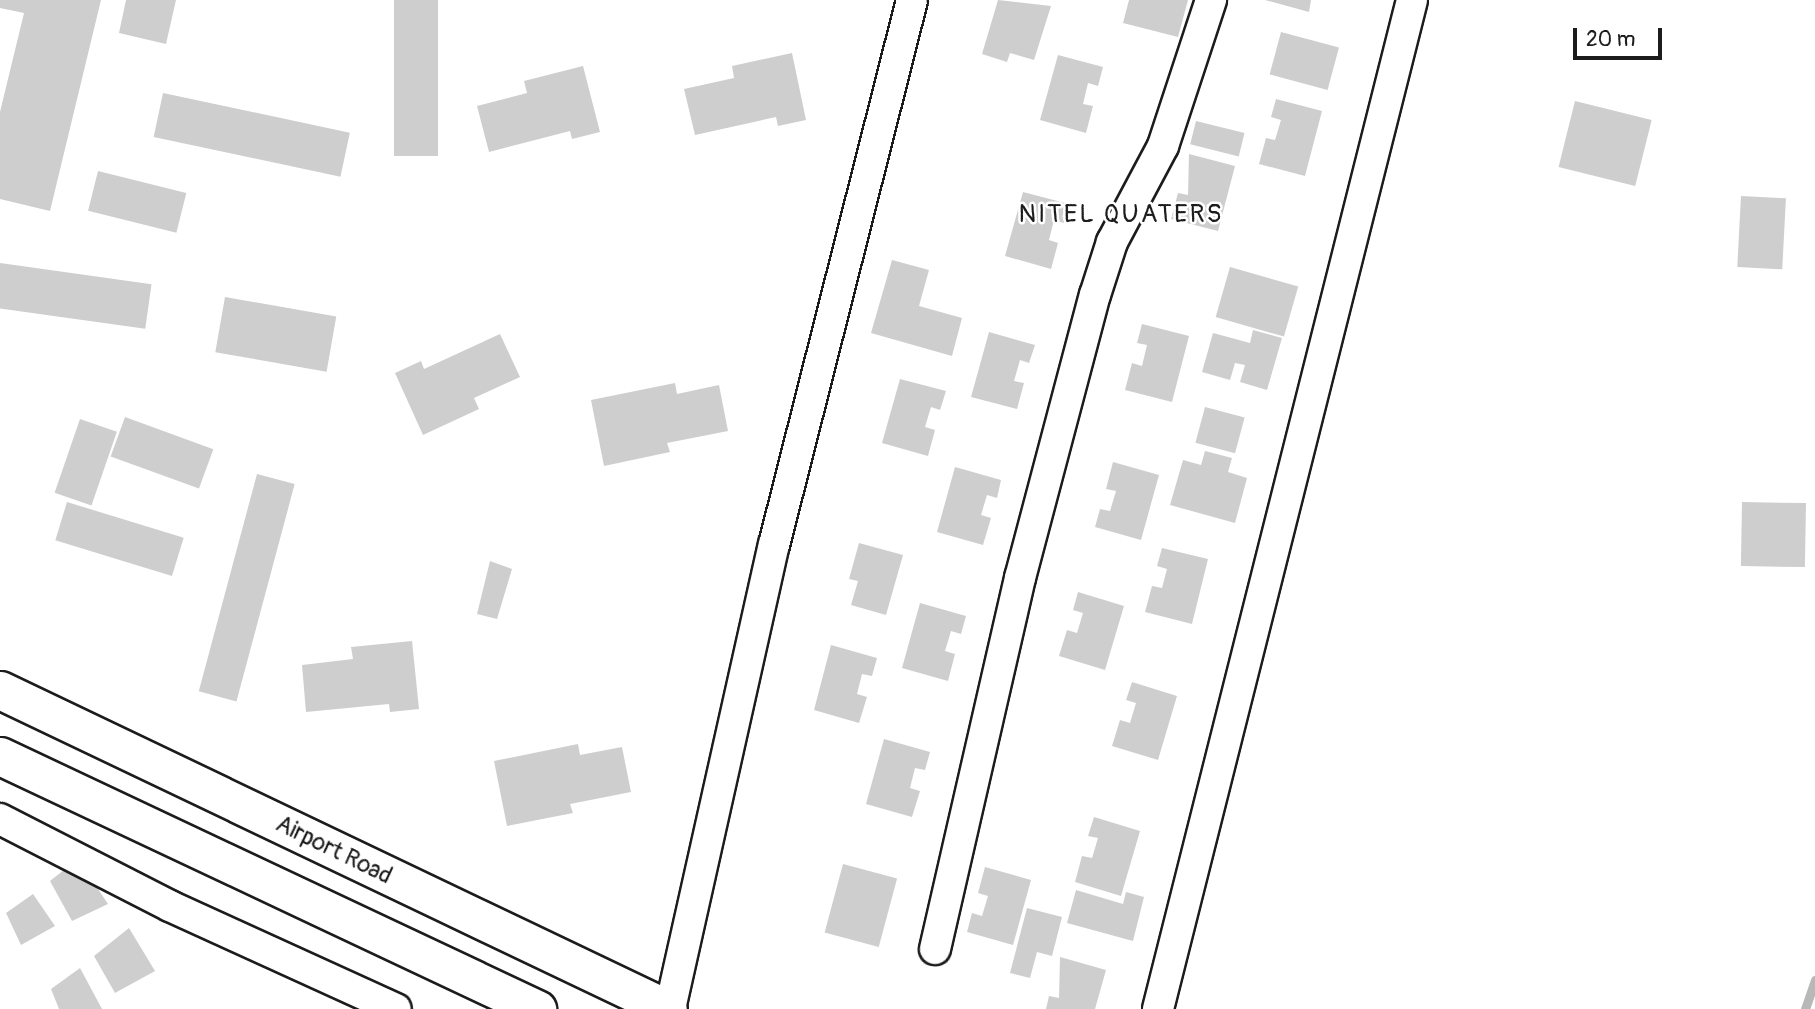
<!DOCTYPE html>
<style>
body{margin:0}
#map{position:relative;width:1815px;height:1009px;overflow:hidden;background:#fff;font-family:Pangolin,sans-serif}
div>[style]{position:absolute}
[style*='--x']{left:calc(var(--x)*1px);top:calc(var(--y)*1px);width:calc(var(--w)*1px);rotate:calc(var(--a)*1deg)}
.stream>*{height:9px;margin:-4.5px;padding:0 4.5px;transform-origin:4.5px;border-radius:4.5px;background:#b8b8b8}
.building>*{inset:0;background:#cecece;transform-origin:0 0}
.roads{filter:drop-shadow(2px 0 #1c1c1c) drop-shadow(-2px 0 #1c1c1c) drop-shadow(0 2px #1c1c1c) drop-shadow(0 -2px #1c1c1c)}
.minor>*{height:30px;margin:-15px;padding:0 15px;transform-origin:15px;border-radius:15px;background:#fff}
.tertiary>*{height:37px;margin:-18.5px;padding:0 18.5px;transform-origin:18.5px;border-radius:18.5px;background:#fff}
span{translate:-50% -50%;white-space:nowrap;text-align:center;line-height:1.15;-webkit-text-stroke:5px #fff;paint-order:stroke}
.street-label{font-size:24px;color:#1c1c1c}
.neighbourhood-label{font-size:26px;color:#1c1c1c;letter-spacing:2px}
.scale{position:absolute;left:1573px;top:28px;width:89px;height:32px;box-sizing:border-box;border:4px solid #1c1c1c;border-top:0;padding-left:9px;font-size:21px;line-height:24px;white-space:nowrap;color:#1c1c1c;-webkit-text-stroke:5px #fff;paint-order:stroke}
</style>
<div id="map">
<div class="stream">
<div style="--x:1805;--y:1009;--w:31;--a:-71"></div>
</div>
<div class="building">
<div style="clip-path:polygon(0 0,101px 0,50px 211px,0 199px,0 112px,24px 13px,0 8px)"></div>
<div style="clip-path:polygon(126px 0,176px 0,166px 44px,119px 33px)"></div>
<div style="left:394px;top:0;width:44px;height:156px"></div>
<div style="clip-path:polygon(998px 0,1051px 6px,1034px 60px,1010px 53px,1007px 62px,982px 54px)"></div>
<div style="clip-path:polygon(1129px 0,1188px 0,1178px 37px,1123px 23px)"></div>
<div style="clip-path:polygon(1265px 0,1311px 0,1309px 12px)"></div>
<div style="left:1281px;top:32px;width:60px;height:44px;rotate:15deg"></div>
<div style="clip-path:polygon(792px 53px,806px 120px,778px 126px,776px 117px,695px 135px,684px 89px,734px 78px,732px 66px)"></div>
<div style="clip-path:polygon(1058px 55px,1103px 67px,1098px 86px,1088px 83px,1083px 104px,1093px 106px,1086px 133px,1040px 120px)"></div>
<div style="clip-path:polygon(583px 66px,600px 132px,572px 139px,570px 131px,489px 152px,477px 106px,527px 93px,524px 81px)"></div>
<div style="left:163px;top:93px;width:191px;height:45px;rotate:12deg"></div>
<div style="clip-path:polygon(1276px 99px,1322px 111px,1305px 176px,1259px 164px,1266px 138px,1275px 140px,1281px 120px,1271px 117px)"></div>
<div style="left:1575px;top:101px;width:79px;height:68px;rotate:14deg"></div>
<div style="left:1196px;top:121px;width:50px;height:24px;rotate:14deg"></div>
<div style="clip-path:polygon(1189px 154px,1235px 166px,1218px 231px,1171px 219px,1178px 193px,1188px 195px)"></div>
<div style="left:98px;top:171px;width:91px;height:41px;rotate:14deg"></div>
<div style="clip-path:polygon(1023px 192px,1069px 204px,1064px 223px,1054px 220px,1049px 240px,1058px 243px,1051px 269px,1005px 256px)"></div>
<div style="left:1741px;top:196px;width:45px;height:71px;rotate:3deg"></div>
<div style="clip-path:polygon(892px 260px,929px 270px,919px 306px,962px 318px,952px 356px,871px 333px)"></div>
<div style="left:0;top:263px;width:153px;height:45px;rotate:8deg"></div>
<div style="left:1230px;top:267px;width:71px;height:52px;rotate:16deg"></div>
<div style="left:225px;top:297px;width:113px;height:56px;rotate:10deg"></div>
<div style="clip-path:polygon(1142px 324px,1189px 336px,1172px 402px,1125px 390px,1132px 363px,1142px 366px,1147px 345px,1137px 343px)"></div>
<div style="clip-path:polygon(1253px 330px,1282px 338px,1267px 390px,1240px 382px,1245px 365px,1235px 363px,1230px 380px,1202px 372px,1213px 333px,1250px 343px)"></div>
<div style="clip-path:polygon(989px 332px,1035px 345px,1029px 363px,1020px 360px,1014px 381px,1024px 383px,1017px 409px,971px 397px)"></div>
<div style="clip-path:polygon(500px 334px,520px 377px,474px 398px,479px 409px,423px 435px,395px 373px,421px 361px,424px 369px)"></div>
<div style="clip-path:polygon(900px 379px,946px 391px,940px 410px,931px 407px,925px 427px,935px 430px,928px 456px,882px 443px)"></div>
<div style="clip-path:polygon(675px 383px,677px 394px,719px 385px,728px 431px,667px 443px,670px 452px,604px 466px,591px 400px)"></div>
<div style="left:1205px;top:407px;width:41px;height:37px;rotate:15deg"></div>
<div style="left:125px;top:417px;width:94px;height:42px;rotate:20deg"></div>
<div style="left:80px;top:419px;width:39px;height:78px;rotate:19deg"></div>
<div style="clip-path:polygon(1205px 451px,1232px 458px,1228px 472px,1247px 478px,1235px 523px,1170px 505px,1183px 460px,1201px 465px)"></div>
<div style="clip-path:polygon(1113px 462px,1159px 475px,1141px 540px,1095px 527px,1100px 509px,1110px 511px,1116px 491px,1106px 489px)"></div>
<div style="clip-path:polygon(955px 467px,1001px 480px,997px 498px,987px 495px,981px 515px,991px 518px,983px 545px,937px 532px)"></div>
<div style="left:257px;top:474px;width:39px;height:225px;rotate:15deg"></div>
<div style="left:67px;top:502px;width:122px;height:40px;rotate:17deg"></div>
<div style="left:1742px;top:502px;width:64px;height:64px;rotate:1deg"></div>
<div style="clip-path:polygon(859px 543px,903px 555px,886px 615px,851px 605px,858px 581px,849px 579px)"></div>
<div style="clip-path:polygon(1162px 548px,1208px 559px,1192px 624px,1145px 612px,1152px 586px,1162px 588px,1167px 569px,1157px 566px)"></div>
<div style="clip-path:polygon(490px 561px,512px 569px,497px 619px,477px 614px)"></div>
<div style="clip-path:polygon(1078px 592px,1124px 606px,1105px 670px,1059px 656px,1067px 630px,1077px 633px,1083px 613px,1073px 610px)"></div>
<div style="clip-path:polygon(920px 603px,966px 616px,961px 634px,951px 631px,945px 651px,955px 654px,948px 681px,902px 668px)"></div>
<div style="clip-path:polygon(412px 641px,419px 709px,390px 712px,389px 704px,306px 712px,302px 665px,353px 659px,351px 647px)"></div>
<div style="clip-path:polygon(831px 645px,877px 658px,872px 676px,862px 674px,857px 694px,867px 697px,859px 723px,814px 710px)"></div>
<div style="clip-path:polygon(1132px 682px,1177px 696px,1158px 760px,1112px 746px,1120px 720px,1130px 723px,1136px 703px,1126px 700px)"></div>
<div style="clip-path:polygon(884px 739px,930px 752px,925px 770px,915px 768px,910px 788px,920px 791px,912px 817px,866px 804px)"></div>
<div style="clip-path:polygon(578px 744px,580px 755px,622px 747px,631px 792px,570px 804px,573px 813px,507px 826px,494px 761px)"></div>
<div style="clip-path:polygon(1094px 817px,1140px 831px,1121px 896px,1075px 882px,1082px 856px,1092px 858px,1098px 838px,1088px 836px)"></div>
<div style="clip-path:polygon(78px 859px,108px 904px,72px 921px,50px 881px)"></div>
<div style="left:843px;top:864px;width:56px;height:71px;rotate:15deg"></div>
<div style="clip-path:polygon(985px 867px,1031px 880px,1013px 945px,967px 932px,972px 913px,982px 916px,988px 896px,978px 893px)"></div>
<div style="clip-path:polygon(1076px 890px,1123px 904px,1126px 892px,1144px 897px,1133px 941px,1067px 923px)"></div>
<div style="clip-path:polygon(33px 894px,55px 926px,21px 945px,6px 913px)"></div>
<div style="clip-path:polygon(1027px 908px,1062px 917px,1052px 956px,1037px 952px,1030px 978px,1010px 973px)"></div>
<div style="clip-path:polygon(129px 928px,155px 971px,115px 993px,94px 956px)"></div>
<div style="clip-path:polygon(1060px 957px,1106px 970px,1095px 1009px,1046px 1009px,1049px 996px,1059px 998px)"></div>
<div style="clip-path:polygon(80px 968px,102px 1009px,59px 1009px,51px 989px)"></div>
</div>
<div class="roads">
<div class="minor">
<div style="--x:0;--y:819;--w:191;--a:27.1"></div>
<div style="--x:170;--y:906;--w:248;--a:24.5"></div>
<div style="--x:935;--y:949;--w:381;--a:-77.1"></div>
<div style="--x:1020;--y:578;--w:293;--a:-75.2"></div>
<div style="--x:1095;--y:295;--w:56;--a:-72.2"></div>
<div style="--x:1112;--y:242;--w:109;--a:-62"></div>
<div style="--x:1163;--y:146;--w:154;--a:-71.8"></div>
<div style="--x:670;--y:1009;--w:476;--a:-77.4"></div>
<div style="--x:774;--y:545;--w:562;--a:-75.79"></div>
<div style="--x:1158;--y:1009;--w:1040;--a:-75.87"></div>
</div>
<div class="tertiary">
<div style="--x:0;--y:690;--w:740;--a:25.53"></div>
<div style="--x:0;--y:756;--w:594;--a:25.23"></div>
</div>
</div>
<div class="street-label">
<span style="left:334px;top:850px;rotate:26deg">Airport Road</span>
</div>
<div class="neighbourhood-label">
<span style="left:1121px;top:215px">NITEL QUATERS</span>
</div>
<div class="scale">20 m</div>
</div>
